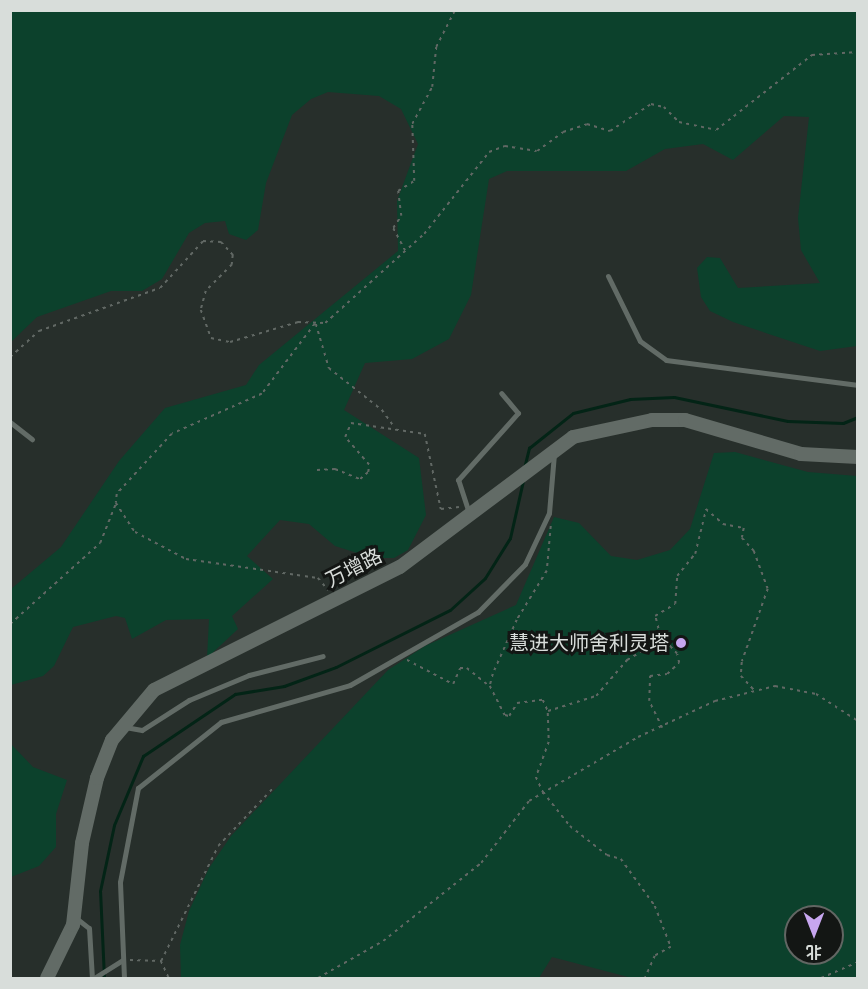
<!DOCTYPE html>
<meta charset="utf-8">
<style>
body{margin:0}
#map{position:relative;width:868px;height:989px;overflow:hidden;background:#272f2b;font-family:"Space Grotesk","Noto Sans SC",sans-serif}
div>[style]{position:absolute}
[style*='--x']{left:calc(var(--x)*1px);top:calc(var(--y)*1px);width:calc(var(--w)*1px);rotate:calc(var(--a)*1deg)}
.green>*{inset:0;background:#0c412c}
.stream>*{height:3px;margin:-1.5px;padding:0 1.5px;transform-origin:1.5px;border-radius:1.5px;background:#032416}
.path>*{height:1.5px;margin-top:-0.75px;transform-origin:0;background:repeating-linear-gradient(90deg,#616864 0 3px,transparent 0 7.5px)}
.service>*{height:5px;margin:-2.5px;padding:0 2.5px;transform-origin:2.5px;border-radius:2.5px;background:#626b66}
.tertiary>*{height:14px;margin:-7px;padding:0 7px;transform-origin:7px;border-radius:7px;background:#626b66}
.dots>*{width:16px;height:16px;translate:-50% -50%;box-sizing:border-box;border:3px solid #131614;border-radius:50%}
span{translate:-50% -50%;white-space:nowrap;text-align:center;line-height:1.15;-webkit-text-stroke:6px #131614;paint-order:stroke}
.street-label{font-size:20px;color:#d8ddda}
.poi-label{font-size:20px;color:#d8ddda}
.right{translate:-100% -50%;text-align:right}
.frame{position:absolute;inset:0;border:12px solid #d8ddda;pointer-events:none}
.north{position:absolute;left:784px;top:905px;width:60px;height:60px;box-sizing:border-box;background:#131614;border:2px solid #626663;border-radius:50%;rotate:180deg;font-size:16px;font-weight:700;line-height:24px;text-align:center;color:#d8ddda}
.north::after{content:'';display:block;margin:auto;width:21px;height:27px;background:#c7a6ef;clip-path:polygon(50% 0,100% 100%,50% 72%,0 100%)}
</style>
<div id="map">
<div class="green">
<div style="clip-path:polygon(11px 11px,857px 11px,857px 346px,820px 351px,733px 322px,710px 311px,701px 297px,697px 268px,707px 257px,720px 258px,738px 288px,820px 283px,801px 250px,798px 218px,809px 117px,784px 116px,733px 160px,703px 144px,665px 149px,626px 171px,507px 171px,489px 179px,471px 295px,449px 339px,412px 359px,365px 363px,344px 410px,419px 458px,426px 515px,408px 550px,394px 558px,373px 558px,335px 546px,309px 524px,280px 520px,247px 556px,273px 579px,232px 616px,238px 629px,207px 658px,209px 619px,166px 620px,132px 639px,125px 618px,116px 616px,73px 627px,54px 666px,43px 676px,11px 685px,11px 589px,61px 547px,119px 461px,165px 408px,246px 385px,259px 365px,398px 251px,397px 201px,418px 144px,401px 109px,379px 96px,328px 92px,311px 99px,292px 115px,266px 183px,258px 230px,246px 240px,229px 234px,225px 221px,205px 223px,189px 233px,162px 279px,142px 291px,111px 291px,37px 317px,11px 342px)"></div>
<div style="clip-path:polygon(evenodd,735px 452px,808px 472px,857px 476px,857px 978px,632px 978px,552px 957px,539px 978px,181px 978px,180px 945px,189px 911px,209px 868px,231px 836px,388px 670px,425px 646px,516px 605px,554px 517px,579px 523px,611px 556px,637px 560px,670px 550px,690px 529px,714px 453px,735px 452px,796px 917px,832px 917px,832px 953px,796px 953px,796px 917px)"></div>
<div style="clip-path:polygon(11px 744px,33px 767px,67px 780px,56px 814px,56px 847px,39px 866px,11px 877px)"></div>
</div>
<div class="stream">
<div style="--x:524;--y:468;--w:21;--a:-76"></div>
<div style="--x:529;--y:448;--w:56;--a:-38.5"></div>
<div style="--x:573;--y:413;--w:59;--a:-13.8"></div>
<div style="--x:630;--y:399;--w:44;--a:-2.6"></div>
<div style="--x:674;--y:397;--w:116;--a:11.9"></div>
<div style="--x:788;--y:421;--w:55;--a:2.1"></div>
<div style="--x:843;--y:423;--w:16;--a:-22"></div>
<div style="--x:104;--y:978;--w:87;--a:-92.6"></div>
<div style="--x:100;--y:891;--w:67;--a:-78"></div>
<div style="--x:114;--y:825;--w:75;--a:-67.2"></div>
<div style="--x:143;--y:756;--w:111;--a:-34"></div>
<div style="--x:235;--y:694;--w:50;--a:-9.3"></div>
<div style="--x:284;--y:686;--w:55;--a:-20.1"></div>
<div style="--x:336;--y:667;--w:127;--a:-26.6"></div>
<div style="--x:450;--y:610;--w:47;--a:-42.4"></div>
<div style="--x:485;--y:578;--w:47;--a:-58"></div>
<div style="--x:510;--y:538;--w:58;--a:-77.2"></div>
</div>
<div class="path">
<div style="--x:405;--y:251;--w:26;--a:-118"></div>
<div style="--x:393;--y:228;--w:14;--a:-56"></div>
<div style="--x:401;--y:216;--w:25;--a:-97"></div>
<div style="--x:398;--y:191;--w:19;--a:-32"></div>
<div style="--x:414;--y:181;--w:57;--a:-92"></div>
<div style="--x:412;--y:124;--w:42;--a:-61.6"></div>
<div style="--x:432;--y:87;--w:40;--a:-84.3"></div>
<div style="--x:436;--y:47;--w:42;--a:-62.8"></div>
<div style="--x:315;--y:324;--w:88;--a:127.1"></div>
<div style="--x:262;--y:394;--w:98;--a:156"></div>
<div style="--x:172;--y:434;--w:81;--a:132.5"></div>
<div style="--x:117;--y:494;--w:9;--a:96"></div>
<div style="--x:116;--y:503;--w:35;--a:57"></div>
<div style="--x:135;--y:532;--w:58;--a:27.9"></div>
<div style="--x:186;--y:559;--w:133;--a:8.2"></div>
<div style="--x:318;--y:578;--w:16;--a:50"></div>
<div style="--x:316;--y:324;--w:46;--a:73.5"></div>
<div style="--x:329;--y:368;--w:68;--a:38.4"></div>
<div style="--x:382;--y:410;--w:19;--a:54"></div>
<div style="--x:10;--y:357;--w:39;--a:-42"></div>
<div style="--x:39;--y:331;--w:128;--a:-19.6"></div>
<div style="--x:160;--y:288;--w:64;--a:-47.5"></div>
<div style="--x:203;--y:241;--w:18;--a:3"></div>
<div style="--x:221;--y:242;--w:18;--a:47"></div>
<div style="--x:233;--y:255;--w:10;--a:96"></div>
<div style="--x:232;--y:265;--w:37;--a:135"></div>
<div style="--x:206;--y:291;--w:20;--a:105"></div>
<div style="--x:201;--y:310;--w:30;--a:70"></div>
<div style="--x:211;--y:338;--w:19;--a:12"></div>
<div style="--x:230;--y:342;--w:71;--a:-16.4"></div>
<div style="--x:298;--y:322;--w:27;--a:2"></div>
<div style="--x:325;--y:323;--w:133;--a:-42"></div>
<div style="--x:424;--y:234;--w:105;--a:-51.6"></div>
<div style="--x:489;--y:152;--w:17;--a:-21"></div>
<div style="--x:505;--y:146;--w:32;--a:9"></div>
<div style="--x:537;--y:151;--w:32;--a:-36"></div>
<div style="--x:563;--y:132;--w:25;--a:-18"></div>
<div style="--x:587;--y:124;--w:24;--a:17"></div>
<div style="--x:610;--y:131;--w:49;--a:-33.4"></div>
<div style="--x:651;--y:104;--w:13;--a:13"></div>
<div style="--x:664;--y:107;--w:21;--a:45"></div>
<div style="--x:679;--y:122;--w:38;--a:12"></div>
<div style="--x:716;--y:130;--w:122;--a:-38"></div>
<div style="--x:812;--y:55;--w:46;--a:-3.7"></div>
<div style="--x:317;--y:470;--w:18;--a:-3"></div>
<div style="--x:335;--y:469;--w:27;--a:22"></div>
<div style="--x:360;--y:479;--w:11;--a:-41"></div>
<div style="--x:368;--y:472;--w:7;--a:-82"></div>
<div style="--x:369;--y:465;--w:37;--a:-131"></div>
<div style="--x:345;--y:437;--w:15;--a:-67"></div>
<div style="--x:351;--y:423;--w:75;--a:8.5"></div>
<div style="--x:425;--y:434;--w:77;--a:78"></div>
<div style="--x:441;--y:509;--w:18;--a:-6"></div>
<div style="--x:551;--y:526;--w:45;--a:95.1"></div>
<div style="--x:547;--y:571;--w:57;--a:121.5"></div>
<div style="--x:517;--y:620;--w:59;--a:114"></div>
<div style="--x:493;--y:674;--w:12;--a:104"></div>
<div style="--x:490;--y:686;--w:33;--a:63"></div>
<div style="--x:505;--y:715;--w:4;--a:14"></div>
<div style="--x:509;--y:716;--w:15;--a:-58"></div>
<div style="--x:517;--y:703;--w:26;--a:-7"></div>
<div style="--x:543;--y:700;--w:12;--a:66"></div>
<div style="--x:548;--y:711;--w:50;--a:-17.4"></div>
<div style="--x:596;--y:696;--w:48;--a:-49.3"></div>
<div style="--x:627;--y:660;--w:42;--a:-30.3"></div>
<div style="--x:10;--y:624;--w:121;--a:-42"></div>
<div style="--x:100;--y:543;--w:43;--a:-68.2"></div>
<div style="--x:407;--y:660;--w:52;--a:27.6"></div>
<div style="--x:453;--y:684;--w:17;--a:-66"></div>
<div style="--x:460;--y:668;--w:7;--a:0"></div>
<div style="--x:467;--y:668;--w:28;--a:39"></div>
<div style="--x:548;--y:713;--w:29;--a:88"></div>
<div style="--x:549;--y:742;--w:37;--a:110"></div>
<div style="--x:536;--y:777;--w:17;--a:65"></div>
<div style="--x:543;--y:792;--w:43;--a:51.5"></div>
<div style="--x:570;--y:826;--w:47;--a:38.1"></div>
<div style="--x:607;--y:855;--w:15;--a:16"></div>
<div style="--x:621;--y:859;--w:58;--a:54.1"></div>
<div style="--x:655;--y:906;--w:44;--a:68.7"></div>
<div style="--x:671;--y:947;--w:18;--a:151"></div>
<div style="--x:655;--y:956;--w:24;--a:114"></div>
<div style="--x:662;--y:728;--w:30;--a:-116"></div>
<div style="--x:649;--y:701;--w:25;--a:-88"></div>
<div style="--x:650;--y:676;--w:17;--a:-7"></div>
<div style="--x:667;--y:674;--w:16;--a:-43"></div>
<div style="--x:679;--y:663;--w:9;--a:-103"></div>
<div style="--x:677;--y:654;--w:25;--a:-133"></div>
<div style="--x:660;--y:636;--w:21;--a:-104"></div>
<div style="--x:655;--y:616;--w:23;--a:-31"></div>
<div style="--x:675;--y:604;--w:28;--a:-86"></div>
<div style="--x:677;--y:576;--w:28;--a:-51"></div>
<div style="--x:695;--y:554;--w:46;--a:-76.3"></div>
<div style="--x:706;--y:509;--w:23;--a:41"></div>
<div style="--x:723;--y:524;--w:21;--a:11"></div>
<div style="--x:744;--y:528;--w:10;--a:101"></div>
<div style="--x:742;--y:538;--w:18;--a:47"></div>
<div style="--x:754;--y:551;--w:40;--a:69.8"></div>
<div style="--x:768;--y:589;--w:77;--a:109.6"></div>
<div style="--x:742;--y:662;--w:14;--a:94"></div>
<div style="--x:741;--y:676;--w:21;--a:47"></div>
<div style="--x:130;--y:960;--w:31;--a:2"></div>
<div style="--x:161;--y:961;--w:19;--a:65"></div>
<div style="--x:161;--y:961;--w:128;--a:-63.6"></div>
<div style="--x:218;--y:846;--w:79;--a:-46.5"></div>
<div style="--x:318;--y:978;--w:75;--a:-29.6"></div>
<div style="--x:383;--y:941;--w:125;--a:-38.5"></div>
<div style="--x:481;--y:863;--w:78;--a:-52.3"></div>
<div style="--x:529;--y:801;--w:126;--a:-30.4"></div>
<div style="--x:638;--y:737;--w:85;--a:-25.1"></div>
<div style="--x:715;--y:701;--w:62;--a:-14"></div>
<div style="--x:775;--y:686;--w:42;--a:11"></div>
<div style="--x:816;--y:694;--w:50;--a:32.7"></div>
<div style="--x:821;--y:978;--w:40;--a:-23.4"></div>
</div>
<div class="service">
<div style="--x:608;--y:276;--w:72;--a:63.8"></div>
<div style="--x:640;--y:341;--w:32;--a:36"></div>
<div style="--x:666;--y:360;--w:194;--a:7.4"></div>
<div style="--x:10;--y:422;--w:28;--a:38"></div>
<div style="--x:469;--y:513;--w:35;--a:-108"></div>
<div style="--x:458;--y:480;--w:90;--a:-48.2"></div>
<div style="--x:518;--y:413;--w:26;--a:-130"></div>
<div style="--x:125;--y:727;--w:17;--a:10"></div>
<div style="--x:142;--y:730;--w:56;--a:-32.6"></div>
<div style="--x:189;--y:700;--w:65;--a:-22.6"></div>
<div style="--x:249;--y:675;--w:76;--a:-14.4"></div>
<div style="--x:76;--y:918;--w:16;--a:38"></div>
<div style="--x:89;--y:928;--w:50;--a:86.6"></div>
<div style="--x:94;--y:978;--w:34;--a:-32"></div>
<div style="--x:124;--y:978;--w:96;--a:-92.4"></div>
<div style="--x:120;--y:882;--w:96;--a:-79.2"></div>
<div style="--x:138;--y:788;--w:106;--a:-38.5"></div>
<div style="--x:221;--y:722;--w:134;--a:-16"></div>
<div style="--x:350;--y:685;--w:147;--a:-29.7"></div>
<div style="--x:478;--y:612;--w:67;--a:-45.6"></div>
<div style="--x:525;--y:564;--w:56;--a:-64.8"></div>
<div style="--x:549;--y:513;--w:59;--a:-85.2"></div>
</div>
<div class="tertiary">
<div style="--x:47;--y:978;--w:59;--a:-63.9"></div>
<div style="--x:73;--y:925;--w:82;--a:-83.7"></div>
<div style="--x:82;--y:843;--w:67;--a:-77"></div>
<div style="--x:97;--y:778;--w:41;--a:-68.5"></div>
<div style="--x:112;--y:740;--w:65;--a:-50"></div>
<div style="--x:154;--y:690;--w:275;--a:-26.6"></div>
<div style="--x:400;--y:567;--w:216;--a:-36.9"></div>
<div style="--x:573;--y:437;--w:81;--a:-12.1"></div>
<div style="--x:652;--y:420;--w:33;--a:0"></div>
<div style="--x:685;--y:420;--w:121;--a:16.3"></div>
<div style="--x:801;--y:454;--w:57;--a:3"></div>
</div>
<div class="dots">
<div style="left:681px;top:643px;background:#c7a6ef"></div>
</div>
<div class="street-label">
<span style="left:354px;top:568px;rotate:-27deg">万增路</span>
</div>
<div class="poi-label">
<span class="right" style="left:669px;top:643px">慧进大师舍利灵塔</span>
</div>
<div class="frame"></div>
<div class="north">北</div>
</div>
